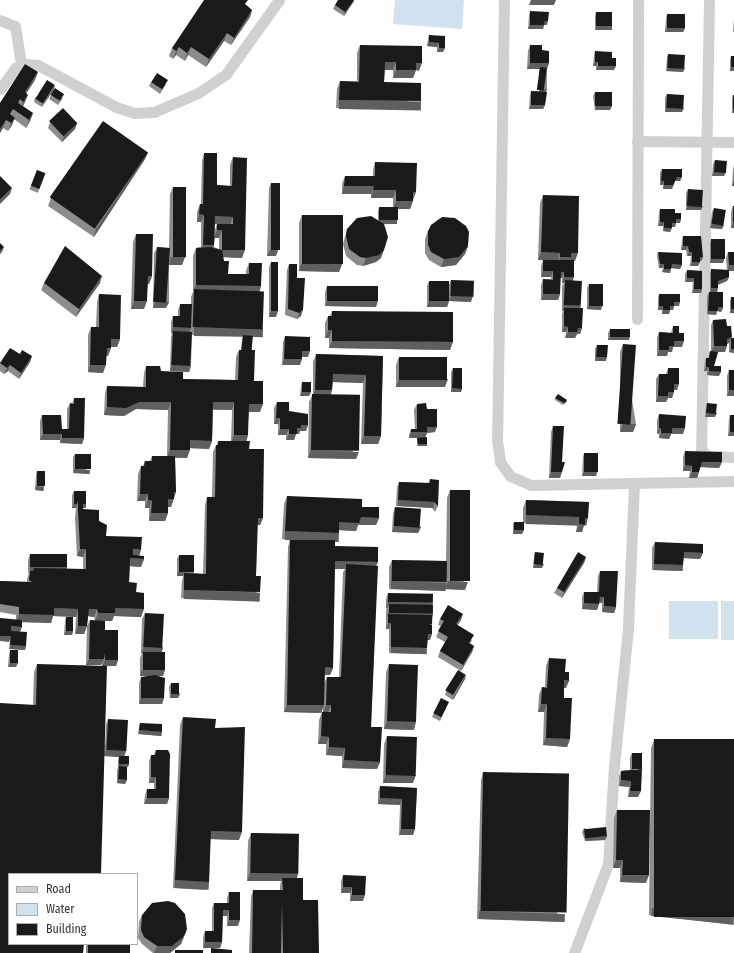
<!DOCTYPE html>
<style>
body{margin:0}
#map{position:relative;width:734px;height:953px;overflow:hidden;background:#fff;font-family:"Fira Sans Condensed",sans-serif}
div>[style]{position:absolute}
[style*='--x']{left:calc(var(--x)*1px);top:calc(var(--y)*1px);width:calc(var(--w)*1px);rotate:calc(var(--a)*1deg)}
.water>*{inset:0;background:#cfe2ee;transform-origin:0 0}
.minor>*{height:11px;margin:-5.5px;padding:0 5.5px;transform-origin:5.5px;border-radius:5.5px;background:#d0d0d0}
.wall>*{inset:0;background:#8c8c8c;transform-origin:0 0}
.shaded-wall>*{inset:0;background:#5f5f5f;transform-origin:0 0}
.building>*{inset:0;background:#1a1a1a;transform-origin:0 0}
span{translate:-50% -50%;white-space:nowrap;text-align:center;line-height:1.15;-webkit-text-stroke:4px #fff;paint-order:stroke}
.legend{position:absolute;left:8px;top:873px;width:130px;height:72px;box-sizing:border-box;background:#fff;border:1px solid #adadad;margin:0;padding:5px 7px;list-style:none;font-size:12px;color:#333}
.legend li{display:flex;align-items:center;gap:8px;height:20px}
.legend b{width:20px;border:1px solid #adadad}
</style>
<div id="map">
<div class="water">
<div style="clip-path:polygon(395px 0,464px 0,462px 29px,393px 24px)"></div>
<div style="left:669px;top:601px;width:49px;height:38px"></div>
<div style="left:721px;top:601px;width:13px;height:39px"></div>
</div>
<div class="minor">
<div style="--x:504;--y:0;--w:440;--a:90.9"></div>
<div style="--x:497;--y:440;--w:22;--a:82"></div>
<div style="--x:500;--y:462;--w:17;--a:54"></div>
<div style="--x:510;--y:476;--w:23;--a:23"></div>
<div style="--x:531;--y:485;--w:203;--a:-1.1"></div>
<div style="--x:709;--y:0;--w:450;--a:91"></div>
<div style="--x:701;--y:450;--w:9;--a:41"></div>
<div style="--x:708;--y:456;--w:26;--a:2"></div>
<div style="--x:0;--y:20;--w:16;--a:22"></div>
<div style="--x:15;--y:26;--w:39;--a:81"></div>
<div style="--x:0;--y:89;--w:26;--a:-54"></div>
<div style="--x:15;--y:68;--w:12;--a:-20"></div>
<div style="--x:26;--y:64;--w:12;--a:5"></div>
<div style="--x:38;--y:65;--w:89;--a:28.3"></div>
<div style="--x:116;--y:107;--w:19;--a:18"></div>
<div style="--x:134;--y:113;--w:20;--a:-3"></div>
<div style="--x:154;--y:112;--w:48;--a:-23.4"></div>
<div style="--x:198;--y:93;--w:34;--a:-34"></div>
<div style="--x:226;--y:74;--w:91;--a:-54.4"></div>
<div style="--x:637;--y:141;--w:97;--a:0.6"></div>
<div style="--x:637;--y:319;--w:319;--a:-89.8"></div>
<div style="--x:574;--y:953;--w:95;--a:-69.1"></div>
<div style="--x:608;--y:864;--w:98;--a:-86.5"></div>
<div style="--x:614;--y:766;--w:140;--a:-84.2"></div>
<div style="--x:628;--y:627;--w:142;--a:-87.6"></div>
</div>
<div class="wall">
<div style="clip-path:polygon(354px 1px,344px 16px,333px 9px,335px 5px)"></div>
<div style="clip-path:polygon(246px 5px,252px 10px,250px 17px,231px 45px,224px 41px,206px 67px,188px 55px,185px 61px,176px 55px,173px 59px,169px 56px,172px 48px)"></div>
<div style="clip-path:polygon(530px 11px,547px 25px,544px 25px,543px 29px,528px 29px,529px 15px)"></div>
<div style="clip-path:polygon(596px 12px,611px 30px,595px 30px,595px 16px)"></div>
<div style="clip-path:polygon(667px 14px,685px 28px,683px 32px,665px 32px,666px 18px)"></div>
<div style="clip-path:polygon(734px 19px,734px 32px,733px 32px)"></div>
<div style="clip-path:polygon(429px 35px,445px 48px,443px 52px,437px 52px,437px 47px,427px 46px,428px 39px)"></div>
<div style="clip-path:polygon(360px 45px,419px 71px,416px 70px,413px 78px,393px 78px,393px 70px,385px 70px,384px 82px,418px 109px,336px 108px,337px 89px,340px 81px,357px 81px,357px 53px)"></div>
<div style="clip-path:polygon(530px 45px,542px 50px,549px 63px,547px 68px,547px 89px,546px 92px,545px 105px,543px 109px,529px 109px,530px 95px,531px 91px,539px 91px,539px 71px,540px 69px,527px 69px,528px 51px)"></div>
<div style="clip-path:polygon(595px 51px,612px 58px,614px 70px,596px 70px,596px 66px,593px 66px,594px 55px)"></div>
<div style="clip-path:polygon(668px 54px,683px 72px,666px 71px,667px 58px)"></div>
<div style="clip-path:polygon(731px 56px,734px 56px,734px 71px,730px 71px,730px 60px)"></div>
<div style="clip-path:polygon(35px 80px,26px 93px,25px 102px,23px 106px,33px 113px,30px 121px,26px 128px,14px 119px,12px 125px,8px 131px,3px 128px,0 133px,0 103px)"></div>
<div style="clip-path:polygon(151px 82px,166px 84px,160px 94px,149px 86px)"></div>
<div style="clip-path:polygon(55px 85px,54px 89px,42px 107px,34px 102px,35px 98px)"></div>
<div style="clip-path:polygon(595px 92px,612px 106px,610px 110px,595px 110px,593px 96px)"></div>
<div style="clip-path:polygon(667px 94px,682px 112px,665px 112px,665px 98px)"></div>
<div style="clip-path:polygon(51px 95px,63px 98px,58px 105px,49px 99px)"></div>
<div style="clip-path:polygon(733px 95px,734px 95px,734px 113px,732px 113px,732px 99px)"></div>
<div style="clip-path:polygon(50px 122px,77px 123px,75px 129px,62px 142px,48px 128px)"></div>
<div style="clip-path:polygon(148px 152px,145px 159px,94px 237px,48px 206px,51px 198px)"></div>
<div style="clip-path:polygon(evenodd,204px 153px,217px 185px,230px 186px,230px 165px,233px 157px,242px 258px,223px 257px,228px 274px,246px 274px,246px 271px,249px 263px,260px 291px,260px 336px,252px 336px,252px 350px,254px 381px,260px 412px,249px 412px,246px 441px,249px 449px,263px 518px,260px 525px,257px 525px,256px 576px,257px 600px,181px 598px,182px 581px,183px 576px,177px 576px,177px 559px,179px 555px,194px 573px,203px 574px,205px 505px,207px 497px,212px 497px,213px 452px,216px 445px,217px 445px,218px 441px,231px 441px,232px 410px,213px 410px,212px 441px,209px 449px,190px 448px,187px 458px,175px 458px,176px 492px,171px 507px,168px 507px,168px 513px,165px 521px,149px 521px,149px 508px,145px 508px,145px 501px,137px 501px,138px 474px,141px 466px,143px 466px,145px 461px,150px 461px,152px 456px,167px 456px,168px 410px,136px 409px,124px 416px,104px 415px,105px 393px,107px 386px,143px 387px,144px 373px,146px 366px,183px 379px,235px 380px,236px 357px,239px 350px,241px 350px,242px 339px,243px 336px,192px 335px,191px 366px,189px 372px,170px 371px,171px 337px,172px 333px,171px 333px,171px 322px,173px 316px,178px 316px,178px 310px,180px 304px,191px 304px,191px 297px,193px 292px,193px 256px,196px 248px,201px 247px,201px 222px,197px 222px,197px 212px,200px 204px,201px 204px,202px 161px,204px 153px,215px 224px,217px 224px,215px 230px,215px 224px,204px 153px,215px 238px,219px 238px,219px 249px,214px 247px,214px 245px,215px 238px)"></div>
<div style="clip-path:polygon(715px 160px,724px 176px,712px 176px,713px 164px)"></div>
<div style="clip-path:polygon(375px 162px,413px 200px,410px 209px,398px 209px,396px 224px,384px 224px,381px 258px,376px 262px,363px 266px,357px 265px,346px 256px,343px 244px,347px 229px,378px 220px,378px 211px,379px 207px,393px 207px,393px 198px,371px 198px,371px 194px,342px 194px,342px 184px,345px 176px,373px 176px,373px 170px)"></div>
<div style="clip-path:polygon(734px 165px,734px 186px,732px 186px,733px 169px)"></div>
<div style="clip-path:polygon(662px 169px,682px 177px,680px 181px,675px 181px,672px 189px,663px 189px,663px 185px,660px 185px,660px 173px)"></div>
<div style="left:37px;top:170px;width:9px;height:21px;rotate:21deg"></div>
<div style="clip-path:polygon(271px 183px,278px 250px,276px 256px,267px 256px,269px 188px)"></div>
<div style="clip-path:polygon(173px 187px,185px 257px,182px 265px,169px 265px,169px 302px,166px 308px,153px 308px,154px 253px,157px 247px,169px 248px,170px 194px)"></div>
<div style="clip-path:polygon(688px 189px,701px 210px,686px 210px,686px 193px)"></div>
<div style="clip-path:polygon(543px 195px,575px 261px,574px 261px,573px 280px,580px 308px,582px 328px,580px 334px,577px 334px,575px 338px,565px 338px,566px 332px,562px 332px,562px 314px,563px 311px,562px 311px,562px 286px,564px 283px,562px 283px,562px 278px,560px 278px,560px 294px,558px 300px,541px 300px,541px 285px,543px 279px,551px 279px,551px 277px,541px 277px,541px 266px,543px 260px,538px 260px,540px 203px)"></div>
<div style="clip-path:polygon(733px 206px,734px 228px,731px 228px,731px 212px)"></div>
<div style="clip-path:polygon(714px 208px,722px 229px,710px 228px,712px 212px)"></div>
<div style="clip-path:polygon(660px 209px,675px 213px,681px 219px,680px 223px,676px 223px,675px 227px,672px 227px,670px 232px,663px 231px,663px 226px,658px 226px,659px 212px)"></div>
<div style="clip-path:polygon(302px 215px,342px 264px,339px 272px,299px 271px,299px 223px)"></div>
<div style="clip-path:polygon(428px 231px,468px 246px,465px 254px,456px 265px,441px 267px,429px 260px,425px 253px,425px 239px)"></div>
<div style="clip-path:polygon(136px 234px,152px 276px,149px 284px,148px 284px,144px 309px,131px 309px,133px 242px)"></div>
<div style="clip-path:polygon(683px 236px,703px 257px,701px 261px,700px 261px,698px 266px,690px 266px,691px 256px,687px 256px,686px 250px,681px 250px,682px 240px)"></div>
<div style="clip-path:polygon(711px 239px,724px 259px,723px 263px,710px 263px,710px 243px)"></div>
<div style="clip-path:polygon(658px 252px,682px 265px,680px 269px,671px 268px,670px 273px,662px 272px,663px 268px,659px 268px,657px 256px)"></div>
<div style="clip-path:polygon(728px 252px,734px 252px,729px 271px,729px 277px,727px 281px,718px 285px,717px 292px,721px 312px,717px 311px,716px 315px,707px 314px,707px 296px,709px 292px,710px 292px,710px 273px,711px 269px,727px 270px,726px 258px)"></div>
<div style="clip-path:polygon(271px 262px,276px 317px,269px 317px,269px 267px)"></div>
<div style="clip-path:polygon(289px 264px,297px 278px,301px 316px,297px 319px,285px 315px,287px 270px)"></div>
<div style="clip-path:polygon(687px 270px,702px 271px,702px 289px,701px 293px,692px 293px,693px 282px,685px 282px,685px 274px)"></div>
<div style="clip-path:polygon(451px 280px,471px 302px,449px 301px,447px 307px,427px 307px,427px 286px,429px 281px,449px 285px)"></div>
<div style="clip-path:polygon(44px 283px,100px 283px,76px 317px,41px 290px)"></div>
<div style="clip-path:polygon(589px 284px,601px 310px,587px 309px,587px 288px)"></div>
<div style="clip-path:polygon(327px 286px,376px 307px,325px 306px,325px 292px)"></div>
<div style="clip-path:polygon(99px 294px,120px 339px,117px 347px,111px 347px,108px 356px,106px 356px,103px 373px,88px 372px,88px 335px,91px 327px,96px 327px,97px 302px)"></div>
<div style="clip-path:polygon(659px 294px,679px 306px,674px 306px,673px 310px,670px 310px,669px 314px,662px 314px,662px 310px,658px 310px,658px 298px)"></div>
<div style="clip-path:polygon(731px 297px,734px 313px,730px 313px,730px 301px)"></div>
<div style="clip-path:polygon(332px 311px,450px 350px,329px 348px,329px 338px,325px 338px,325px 323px,328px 316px,330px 316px)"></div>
<div style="clip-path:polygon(713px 320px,727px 326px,731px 339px,734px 353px,729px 352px,729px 343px,727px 344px,725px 352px,718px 352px,714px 366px,719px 376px,707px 375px,707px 371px,704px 371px,705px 361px,706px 358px,708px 358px,710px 351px,711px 351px,711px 325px)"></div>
<div style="clip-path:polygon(673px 326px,679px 333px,682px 347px,673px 347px,672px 352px,668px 352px,667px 356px,657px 356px,657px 338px,659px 332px,671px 333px)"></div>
<div style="clip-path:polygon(610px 329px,629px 340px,608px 340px,608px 333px)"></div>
<div style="clip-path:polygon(285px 336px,308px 357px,302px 357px,300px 365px,282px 365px,283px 342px)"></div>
<div style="clip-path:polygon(623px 344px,636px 424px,633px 432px,620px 432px,620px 352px)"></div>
<div style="clip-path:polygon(597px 345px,606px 361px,595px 361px,595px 349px)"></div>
<div style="clip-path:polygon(20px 354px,32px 356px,30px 362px,19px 379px,8px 371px,4px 374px,0 371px,0 363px)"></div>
<div style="clip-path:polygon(316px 354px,383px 356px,381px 436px,378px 444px,361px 444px,363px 383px,333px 382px,332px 390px,331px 395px,356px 459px,308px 458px,309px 402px,313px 394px,313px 362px)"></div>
<div style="clip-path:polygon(399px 357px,445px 387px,396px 387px,396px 365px)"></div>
<div style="clip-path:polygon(453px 368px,462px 389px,461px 392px,451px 392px,451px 372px)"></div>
<div style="clip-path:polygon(668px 368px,677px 390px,674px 390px,672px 398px,668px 398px,666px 402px,656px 402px,656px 379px,659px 374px,666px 374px)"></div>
<div style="clip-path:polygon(729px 370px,734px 370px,734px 396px,727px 396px,727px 376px)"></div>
<div style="clip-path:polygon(302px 382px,311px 392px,309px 396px,300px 396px,301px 386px)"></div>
<div style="clip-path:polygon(74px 398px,84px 438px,82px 444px,60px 443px,60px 440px,40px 440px,40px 421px,42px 415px,62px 429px,67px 429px,67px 409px,70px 403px,72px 404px)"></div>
<div style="clip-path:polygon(555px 398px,567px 400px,567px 402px,563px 405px,555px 400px)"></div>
<div style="clip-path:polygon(277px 402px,308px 425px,306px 431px,300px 431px,299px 434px,296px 434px,294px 440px,286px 440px,286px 435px,278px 435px,278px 424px,274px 424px,274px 408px)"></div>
<div style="clip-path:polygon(707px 403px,715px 417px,705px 417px,706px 407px)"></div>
<div style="clip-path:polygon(417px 404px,427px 409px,435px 432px,427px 433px,425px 437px,427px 444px,427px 446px,417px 446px,417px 438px,409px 438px,409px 435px,411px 429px,415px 429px,414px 410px)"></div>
<div style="clip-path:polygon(659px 414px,683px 434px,671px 434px,669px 439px,659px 438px,659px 434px,657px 433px,657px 420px)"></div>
<div style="clip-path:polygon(730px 415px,734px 415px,734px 436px,728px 436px,729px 419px)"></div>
<div style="clip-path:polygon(553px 426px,562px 462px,560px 478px,549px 478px,551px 432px)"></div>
<div style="clip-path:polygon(685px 451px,722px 462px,719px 468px,700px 467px,697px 478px,689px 478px,690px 471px,683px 471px,683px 457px)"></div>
<div style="clip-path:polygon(584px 453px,597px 472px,596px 476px,582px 476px,583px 457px)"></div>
<div style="clip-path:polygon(75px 454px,89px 474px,73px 473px,73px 457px)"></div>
<div style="clip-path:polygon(37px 471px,44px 487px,43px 491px,35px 490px,36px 475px)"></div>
<div style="clip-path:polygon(430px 479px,438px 506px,435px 512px,432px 508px,396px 506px,397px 487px,399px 482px,428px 483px)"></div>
<div style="clip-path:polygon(450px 490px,465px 590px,445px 589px,445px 586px,444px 591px,389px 589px,389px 567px,392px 560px,446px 561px,447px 498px)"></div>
<div style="clip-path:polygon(74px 491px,86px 504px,85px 508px,83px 508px,83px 509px,99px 521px,106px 536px,144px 559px,141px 567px,130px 566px,129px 582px,136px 592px,141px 617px,114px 616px,112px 621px,105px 621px,105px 630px,118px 660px,116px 666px,102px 666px,102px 663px,101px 665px,86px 665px,87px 626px,90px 620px,95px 621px,94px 617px,88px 616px,87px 626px,84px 634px,75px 634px,76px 617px,53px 616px,51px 623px,22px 622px,20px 632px,26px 646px,25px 650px,9px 649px,10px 639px,9px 642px,16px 620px,16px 615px,0 612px,0 581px,27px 582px,27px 579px,29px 573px,28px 573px,28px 560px,30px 554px,67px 569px,83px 569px,83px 557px,77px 556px,75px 518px,76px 508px,72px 508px,72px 495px)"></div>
<div style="clip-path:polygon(evenodd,287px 496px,362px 507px,379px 518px,376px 525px,358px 525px,356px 531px,339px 530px,336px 541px,335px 541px,335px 546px,377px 566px,371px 727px,380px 762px,377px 769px,342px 768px,342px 756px,326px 755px,326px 744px,318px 744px,319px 720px,322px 712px,323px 712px,323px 708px,321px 713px,284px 712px,288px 547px,290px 540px,297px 540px,282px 539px,284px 504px,287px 496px,335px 569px,345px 569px,343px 572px,339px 677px,327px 677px,324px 683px,325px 675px,330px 675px,333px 668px,335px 569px)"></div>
<div style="clip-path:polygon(526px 500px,589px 502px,586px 526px,584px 525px,582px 532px,576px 532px,577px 525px,524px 523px,524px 530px,522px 534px,513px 534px,513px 525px,514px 522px,523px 522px,523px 508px)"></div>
<div style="clip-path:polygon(395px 507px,421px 527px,418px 533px,392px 532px,393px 513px)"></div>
<div style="clip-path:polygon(655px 542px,703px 553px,700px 559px,684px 558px,681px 571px,652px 570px,652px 548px)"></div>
<div style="clip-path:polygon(535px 552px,542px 568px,533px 568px,534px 556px)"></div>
<div style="clip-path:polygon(586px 557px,584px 563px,562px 598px,554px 593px,557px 588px)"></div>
<div style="clip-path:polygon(600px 571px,616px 607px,614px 613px,602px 612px,602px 603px,599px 603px,597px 610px,582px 609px,582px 597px,584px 592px,597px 592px,598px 576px)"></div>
<div style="clip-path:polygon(388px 593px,433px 603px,432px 605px,433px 614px,432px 625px,432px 634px,430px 640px,428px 640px,425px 654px,389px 653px,389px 629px,386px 629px,386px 610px,387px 608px,386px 608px,386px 599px)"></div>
<div style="clip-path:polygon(145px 613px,163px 648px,162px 652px,163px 676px,157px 676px,164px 698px,162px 704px,139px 704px,139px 683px,141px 677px,151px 676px,140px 676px,140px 658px,142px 653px,141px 653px,142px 619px)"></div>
<div style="clip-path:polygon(66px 617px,73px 631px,72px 635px,64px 635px,65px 621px)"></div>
<div style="clip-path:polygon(440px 619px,461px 620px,457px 625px,472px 641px,470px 643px,474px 646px,472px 652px,461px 671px,438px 657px,440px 651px,445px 642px,436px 637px,441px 626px,438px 625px)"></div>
<div style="clip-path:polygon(10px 650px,16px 667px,8px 667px,9px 654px)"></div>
<div style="clip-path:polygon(549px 658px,565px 672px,566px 688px,564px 688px,564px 698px,570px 739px,567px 747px,543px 745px,544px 712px,538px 712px,539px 695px,542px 687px,545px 687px,546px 666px)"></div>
<div style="clip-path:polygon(37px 664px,105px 745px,106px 725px,108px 719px,126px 751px,124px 756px,129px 764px,127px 767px,125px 784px,117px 783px,117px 770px,118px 768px,118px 760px,119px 757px,104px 756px,9px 874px,33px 704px,34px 672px)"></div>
<div style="clip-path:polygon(389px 664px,414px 730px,384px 729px,386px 672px)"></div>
<div style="clip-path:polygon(466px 675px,465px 679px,453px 700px,445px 695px,446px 691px)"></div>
<div style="clip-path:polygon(171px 683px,180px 694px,178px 698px,170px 698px,169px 687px)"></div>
<div style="clip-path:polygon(447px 706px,440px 721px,432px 717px,434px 713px)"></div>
<div style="clip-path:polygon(183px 717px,215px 728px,239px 840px,210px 839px,209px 882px,206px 890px,173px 888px,180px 725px)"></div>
<div style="clip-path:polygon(140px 723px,162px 732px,160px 736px,138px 734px,139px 727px)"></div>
<div style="clip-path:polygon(387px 736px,413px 783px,383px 783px,384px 744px)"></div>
<div style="clip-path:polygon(734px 739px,734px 925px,649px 915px,651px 748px,654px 740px)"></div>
<div style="clip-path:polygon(156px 750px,169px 798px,167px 804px,144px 804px,145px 795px,147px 789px,154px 789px,154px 783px,149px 783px,149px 761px,151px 755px,154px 755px)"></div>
<div style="clip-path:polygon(632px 753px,638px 797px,628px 797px,629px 787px,619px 786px,619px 777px,621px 771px,630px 770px,630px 757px)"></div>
<div style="clip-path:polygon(483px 772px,562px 922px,477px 919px,481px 780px)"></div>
<div style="clip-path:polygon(380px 786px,417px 788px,415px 829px,413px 835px,399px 835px,400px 805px,378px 804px,378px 792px)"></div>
<div style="clip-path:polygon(617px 810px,646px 883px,620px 882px,620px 868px,613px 868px,614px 818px)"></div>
<div style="clip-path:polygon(584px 828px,607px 836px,605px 840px,585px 841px,582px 832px)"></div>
<div style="clip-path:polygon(251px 833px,298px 874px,297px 878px,319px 953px,249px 953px,251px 897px,253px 890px,280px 890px,280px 886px,281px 881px,247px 881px,248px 841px)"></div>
<div style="clip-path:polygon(343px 875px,363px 901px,350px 901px,350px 893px,341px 893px,341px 881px)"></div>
<div style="clip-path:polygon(229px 892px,238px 926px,227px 926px,227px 916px,223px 916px,222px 942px,220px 948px,203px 948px,203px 937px,205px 931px,212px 931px,212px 908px,214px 903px,227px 903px,227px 898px)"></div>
<div style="clip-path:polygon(142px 915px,184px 937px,181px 944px,170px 953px,153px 953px,142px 944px,138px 938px,139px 922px)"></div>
<div style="left:86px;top:944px;width:44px;height:9px"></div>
</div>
<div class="shaded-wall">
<div style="clip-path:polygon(354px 0,354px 1px,344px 16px,345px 12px)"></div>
<div style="clip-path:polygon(531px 0,556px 0,554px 5px,529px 5px)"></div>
<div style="clip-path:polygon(252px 10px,250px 17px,231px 45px,234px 38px)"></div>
<div style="clip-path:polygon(545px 21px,548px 21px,547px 25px,543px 25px)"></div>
<div style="clip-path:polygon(530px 25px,544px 25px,543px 29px,528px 29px)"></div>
<div style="left:596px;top:26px;width:16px;height:4px"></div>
<div style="clip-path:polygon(667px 28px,685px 28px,683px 32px,665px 32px)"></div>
<div style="clip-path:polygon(227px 33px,224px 41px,206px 67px,209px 59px)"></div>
<div style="clip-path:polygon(429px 42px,439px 43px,437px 47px,427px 46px)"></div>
<div style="clip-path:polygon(179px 47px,176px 55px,173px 59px,176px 51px)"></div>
<div style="clip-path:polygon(191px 47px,188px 55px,185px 61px,187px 53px)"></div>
<div style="clip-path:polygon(439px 48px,445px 48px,443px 52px,437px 52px)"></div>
<div style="clip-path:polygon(385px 62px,396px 62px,393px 70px,382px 70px)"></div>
<div style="clip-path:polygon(595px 62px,598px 62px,596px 66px,593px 66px)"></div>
<div style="clip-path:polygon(416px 63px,422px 63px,419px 71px,416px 70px,413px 78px,393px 78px,396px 70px)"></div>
<div style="clip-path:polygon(530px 63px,549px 63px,547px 69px,540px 67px,540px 69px,527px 69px)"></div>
<div style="clip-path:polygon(598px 66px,616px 66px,614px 70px,596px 70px)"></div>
<div style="clip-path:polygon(731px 67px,734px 67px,734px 71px,730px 71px)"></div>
<div style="clip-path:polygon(668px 68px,685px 68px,683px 72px,666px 71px)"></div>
<div style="clip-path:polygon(38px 72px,35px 80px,22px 100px,25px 92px)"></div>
<div style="clip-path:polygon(55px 85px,54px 89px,42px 107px,44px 103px)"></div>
<div style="clip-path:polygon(547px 89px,545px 93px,539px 93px,540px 90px)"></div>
<div style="clip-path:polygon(28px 95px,25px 102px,21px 110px,23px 102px)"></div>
<div style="left:339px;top:100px;width:82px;height:9px;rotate:1deg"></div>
<div style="clip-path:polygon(531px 105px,545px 105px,543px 109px,529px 109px)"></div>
<div style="clip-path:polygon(596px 106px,612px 106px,610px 110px,595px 110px)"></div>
<div style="clip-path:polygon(666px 108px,684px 108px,682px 112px,665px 112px)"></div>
<div style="clip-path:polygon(733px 109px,734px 109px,734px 113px,732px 113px)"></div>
<div style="clip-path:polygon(33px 113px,30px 121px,26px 128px,29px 120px)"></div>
<div style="clip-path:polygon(15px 118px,12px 125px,8px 131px,11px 123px)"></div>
<div style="clip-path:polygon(6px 120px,3px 128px,0 133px,0 129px)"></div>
<div style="clip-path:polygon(77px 123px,75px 129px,62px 142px,64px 136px)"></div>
<div style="clip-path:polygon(148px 152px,145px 159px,94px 237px,96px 229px)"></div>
<div style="clip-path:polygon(714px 172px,726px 172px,724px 176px,712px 176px)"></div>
<div style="clip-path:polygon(677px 177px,682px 177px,680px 181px,675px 181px,672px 189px,663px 189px,664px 185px)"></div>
<div style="clip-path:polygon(734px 180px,734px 186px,732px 186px)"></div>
<div style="clip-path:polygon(661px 181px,664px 181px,663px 185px,660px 185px)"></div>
<div style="clip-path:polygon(344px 186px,374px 186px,371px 194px,342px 194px)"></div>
<div style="clip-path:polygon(12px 188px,10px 194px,0 204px,0 200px)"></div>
<div style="clip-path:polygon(373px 190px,396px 190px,393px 198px,371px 198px)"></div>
<div style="clip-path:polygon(413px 192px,416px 192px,413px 200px)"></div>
<div style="clip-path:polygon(396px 201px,413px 201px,410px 209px,393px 209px)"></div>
<div style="clip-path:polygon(688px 206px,703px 206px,701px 210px,686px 210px)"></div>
<div style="clip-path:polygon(199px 214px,204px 215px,201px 222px,197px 222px)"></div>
<div style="clip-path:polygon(215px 216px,233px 217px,230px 225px,212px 224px)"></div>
<div style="clip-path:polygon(676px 219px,681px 219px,680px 223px,675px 223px)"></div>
<div style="left:379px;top:220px;width:18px;height:4px"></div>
<div style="clip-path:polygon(660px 222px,664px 222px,663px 226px,658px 226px)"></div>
<div style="clip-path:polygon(733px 222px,734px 222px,734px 228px,731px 228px)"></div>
<div style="clip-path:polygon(672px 223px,676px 223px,675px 227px,671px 227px)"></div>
<div style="clip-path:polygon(712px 224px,724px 225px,722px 229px,710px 228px)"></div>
<div style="clip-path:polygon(664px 228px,672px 228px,670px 232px,663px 231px)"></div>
<div style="clip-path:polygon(217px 230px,222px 230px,219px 238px,214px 238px)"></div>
<div style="clip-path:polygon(203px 245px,214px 245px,212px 253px,200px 253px)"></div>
<div style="clip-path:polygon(468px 246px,465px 254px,456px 265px,441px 267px,444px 259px)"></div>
<div style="clip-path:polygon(683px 246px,688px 246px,686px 250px,681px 250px)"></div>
<div style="clip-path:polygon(4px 247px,2px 252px,0 254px,0 251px)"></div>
<div style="clip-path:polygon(222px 250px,245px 250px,242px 258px,219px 257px)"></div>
<div style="clip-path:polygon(270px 250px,278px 250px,276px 256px,267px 256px)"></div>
<div style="clip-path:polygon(384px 250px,381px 258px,376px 262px,363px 266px,366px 258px)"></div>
<div style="clip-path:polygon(541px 252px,560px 253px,558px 261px,538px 260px)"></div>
<div style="clip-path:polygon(689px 252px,692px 252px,691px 256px,687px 256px)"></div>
<div style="clip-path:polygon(571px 253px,578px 253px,575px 261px,569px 261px,558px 264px,560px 257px)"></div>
<div style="clip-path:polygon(171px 257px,185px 257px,182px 265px,169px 265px)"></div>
<div style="clip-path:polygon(700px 257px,703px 257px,701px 261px,698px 261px)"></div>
<div style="clip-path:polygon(711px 259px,724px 259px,723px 263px,710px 263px)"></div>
<div style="clip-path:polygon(692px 262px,700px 262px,698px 266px,690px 266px)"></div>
<div style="clip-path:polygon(301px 264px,342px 264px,339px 272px,299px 271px)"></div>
<div style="clip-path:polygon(660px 264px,664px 264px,663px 268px,659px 268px)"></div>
<div style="clip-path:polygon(672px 264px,682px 265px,680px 269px,670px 268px)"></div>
<div style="clip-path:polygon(729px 265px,734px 265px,734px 271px,727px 271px)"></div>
<div style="clip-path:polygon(664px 269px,671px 269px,670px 273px,662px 272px)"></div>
<div style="clip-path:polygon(543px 271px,553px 271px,551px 277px,541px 277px)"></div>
<div style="clip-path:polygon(561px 272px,564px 272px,562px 278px,558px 278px)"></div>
<div style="clip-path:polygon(102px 276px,100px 283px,76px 317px,79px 309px)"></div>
<div style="clip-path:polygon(148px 276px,152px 276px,149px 284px,145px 284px)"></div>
<div style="clip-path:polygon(564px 277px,574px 277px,572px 283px,565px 280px,564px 283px,562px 283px)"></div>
<div style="clip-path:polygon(729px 277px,727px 281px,717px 285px,718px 281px)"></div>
<div style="clip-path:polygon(687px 278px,694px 278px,693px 282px,685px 282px)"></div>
<div style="clip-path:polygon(196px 285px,261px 286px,259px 294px,194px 289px,193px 292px)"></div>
<div style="clip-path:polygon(711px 288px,718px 288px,717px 292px,710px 292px)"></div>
<div style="clip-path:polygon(694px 289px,702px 289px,701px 293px,692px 293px)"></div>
<div style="clip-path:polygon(543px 294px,560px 294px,558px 300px,541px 300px)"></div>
<div style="clip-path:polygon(451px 296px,473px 296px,471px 302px,449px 301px,447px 307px,427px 307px,429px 301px,449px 301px)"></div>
<div style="clip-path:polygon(134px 301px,147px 301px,144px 309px,131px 309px)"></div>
<div style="clip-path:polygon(327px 301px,378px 301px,376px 307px,325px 306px)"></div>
<div style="clip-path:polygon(155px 302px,169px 302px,166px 308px,153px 308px)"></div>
<div style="clip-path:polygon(674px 302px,680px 302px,679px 306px,674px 306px,673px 310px,669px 310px,670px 306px)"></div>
<div style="clip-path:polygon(564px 305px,581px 306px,579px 312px,564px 308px,563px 311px,562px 311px)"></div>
<div style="clip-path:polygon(588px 306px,602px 306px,601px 310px,587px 309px)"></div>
<div style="clip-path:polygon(659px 306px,663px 306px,662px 310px,658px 310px)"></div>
<div style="clip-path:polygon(718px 307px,723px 308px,721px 312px,717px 311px,716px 315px,707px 314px,708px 311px)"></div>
<div style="clip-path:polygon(731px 309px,734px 309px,734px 313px,730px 313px)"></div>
<div style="clip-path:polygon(303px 310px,301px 316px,297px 319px,299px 313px)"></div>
<div style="clip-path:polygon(663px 310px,670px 310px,669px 314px,662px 314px)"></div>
<div style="clip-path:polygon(271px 311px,278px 311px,276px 317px,269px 317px)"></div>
<div style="clip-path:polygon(564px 326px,568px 327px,566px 332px,562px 332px)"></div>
<div style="clip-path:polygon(173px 327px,191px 328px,189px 333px,173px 331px,172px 333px,171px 333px)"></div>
<div style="left:194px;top:327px;width:69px;height:9px;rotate:1deg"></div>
<div style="clip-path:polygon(578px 328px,582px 328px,580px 334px,577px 334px,575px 338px,565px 338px,568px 332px)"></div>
<div style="clip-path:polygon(328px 330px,332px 330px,329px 338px,325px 338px)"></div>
<div style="clip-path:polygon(630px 336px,629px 340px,608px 340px,610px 337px)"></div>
<div style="clip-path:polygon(732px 337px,729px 343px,725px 345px,727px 339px)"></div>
<div style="clip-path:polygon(111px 339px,120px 339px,117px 347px,109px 347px)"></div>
<div style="clip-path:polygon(332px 341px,453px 342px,450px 350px,329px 348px)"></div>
<div style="clip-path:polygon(674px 341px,684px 341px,682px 347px,673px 347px,672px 352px,668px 352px,667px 356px,657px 356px,659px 350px,669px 346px)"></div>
<div style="clip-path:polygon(714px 346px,727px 346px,725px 352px,711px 352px)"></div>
<div style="clip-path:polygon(107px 348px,111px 348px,108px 356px,104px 356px)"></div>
<div style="clip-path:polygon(731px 349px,734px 349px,734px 353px,729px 352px)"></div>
<div style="clip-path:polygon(302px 351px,310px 351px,308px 357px,300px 357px)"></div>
<div style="clip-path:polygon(32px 356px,30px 362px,19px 379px,21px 373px)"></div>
<div style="clip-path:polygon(596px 357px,607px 357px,606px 361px,595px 361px)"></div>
<div style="clip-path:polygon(284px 359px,302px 359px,300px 365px,282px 365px)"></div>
<div style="clip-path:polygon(10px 365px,8px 371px,4px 374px,7px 368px)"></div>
<div style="clip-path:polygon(90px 365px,106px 365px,103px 373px,88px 372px)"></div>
<div style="clip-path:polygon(172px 365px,191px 366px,189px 372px,170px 371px)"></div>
<div style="clip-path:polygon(706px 367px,709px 367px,707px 371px,704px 371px)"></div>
<div style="clip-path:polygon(709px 371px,721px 372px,719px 376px,707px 375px)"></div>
<div style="clip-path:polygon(333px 374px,366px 375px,363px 383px,330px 382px)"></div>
<div style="clip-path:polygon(448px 379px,445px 387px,396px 387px,399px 380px)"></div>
<div style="clip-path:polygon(674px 384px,679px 384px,677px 390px,672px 390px)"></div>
<div style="clip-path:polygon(452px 388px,462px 389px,461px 392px,451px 392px)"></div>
<div style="clip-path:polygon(315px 390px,332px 390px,329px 398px,312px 398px)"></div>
<div style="clip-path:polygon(729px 390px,734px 390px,734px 396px,727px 396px)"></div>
<div style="clip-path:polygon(302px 392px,311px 392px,309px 396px,300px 396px)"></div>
<div style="clip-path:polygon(668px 392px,674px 392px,672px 398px,668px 398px,666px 402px,656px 402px,658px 396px)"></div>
<div style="clip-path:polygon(139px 402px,171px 402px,168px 410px,136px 409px,124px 416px,104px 415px,107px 407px)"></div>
<div style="clip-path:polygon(213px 402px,234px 402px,232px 410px,211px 409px)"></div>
<div style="clip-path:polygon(249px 404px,263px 404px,260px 412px,247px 412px)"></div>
<div style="clip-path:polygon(707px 413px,717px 413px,715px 417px,705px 417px)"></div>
<div style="clip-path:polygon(276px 418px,280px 418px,278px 424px,274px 424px)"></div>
<div style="clip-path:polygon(623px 424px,636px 424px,633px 432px,620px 432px)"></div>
<div style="clip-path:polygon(301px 425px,308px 425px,306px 431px,300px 431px,299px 434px,296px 434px,294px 440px,286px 440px,289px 434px)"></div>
<div style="clip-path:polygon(427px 427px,437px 427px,435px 432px,427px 433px,425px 438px,409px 438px,411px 432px)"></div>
<div style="clip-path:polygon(659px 428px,661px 428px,659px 434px,657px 433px)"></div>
<div style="clip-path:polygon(672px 428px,685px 428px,683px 434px,671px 434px,669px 439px,659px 438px,661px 433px)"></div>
<div style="clip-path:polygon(280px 429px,289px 429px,286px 435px,278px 435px)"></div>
<div style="clip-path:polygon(730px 432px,734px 432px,734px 436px,728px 436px)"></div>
<div style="clip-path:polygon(43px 434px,62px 434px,60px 440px,40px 440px)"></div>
<div style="clip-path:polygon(234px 435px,248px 435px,246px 443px,231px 443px)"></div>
<div style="clip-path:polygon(364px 436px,381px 436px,378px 444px,361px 444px)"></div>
<div style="clip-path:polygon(62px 438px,84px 438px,82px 444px,60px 443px)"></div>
<div style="clip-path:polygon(190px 440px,212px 441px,209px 449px,187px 448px)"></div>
<div style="left:418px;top:444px;width:9px;height:2px"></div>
<div style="clip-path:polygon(170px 450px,190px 450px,187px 458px,167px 457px)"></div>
<div style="clip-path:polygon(311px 450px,359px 452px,356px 459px,308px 458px)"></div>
<div style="clip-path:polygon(702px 462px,722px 462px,719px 468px,700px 467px)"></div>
<div style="clip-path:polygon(685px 465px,692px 466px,690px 471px,683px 471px)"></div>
<div style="left:74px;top:469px;width:16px;height:4px;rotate:4deg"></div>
<div style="clip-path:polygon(551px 472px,562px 472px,560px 478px,549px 478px)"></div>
<div style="clip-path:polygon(584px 472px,597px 472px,596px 476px,582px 476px)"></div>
<div style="clip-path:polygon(692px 472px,699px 472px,697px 478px,689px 478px)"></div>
<div style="left:36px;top:486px;width:8px;height:4px;rotate:7deg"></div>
<div style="clip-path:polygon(174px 492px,176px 492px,171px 507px,166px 507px,168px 499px)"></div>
<div style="clip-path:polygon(140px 494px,148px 494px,145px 501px,137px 501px)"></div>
<div style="clip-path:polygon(148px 500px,152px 500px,149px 508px,145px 508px)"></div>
<div style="left:398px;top:500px;width:36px;height:6px;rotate:3deg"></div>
<div style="clip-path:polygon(74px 504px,77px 504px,76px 508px,72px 508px)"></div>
<div style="left:78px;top:504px;width:8px;height:4px"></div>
<div style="clip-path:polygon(151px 513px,168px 513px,165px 521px,149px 521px)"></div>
<div style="left:526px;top:515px;width:53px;height:9px;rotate:2deg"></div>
<div style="clip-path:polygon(361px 517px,379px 518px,376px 525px,358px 525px,356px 531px,336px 530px,339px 522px)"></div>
<div style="clip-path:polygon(258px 518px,263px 518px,260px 525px,255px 525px)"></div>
<div style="clip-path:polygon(585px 518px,588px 518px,586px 526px,584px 525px,582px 532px,576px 532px,579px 524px)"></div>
<div style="clip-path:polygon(394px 526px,421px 527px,418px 533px,392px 532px)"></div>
<div style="clip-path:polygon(514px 530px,524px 530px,522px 534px,513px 534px)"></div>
<div style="left:285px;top:531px;width:54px;height:9px;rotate:2deg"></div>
<div style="clip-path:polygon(80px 549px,86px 549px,83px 557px,77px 556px)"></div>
<div style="clip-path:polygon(133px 549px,141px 550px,139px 557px,130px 557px)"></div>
<div style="clip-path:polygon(684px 552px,703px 553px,700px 559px,682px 558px)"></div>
<div style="clip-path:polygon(586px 557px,584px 563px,562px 598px,564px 592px)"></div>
<div style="clip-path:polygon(130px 558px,144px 559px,141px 567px,127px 566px)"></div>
<div style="clip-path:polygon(335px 561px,378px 562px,375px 569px,346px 564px,345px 569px,332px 569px)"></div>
<div style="clip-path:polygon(535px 564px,544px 564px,542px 568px,533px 568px)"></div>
<div style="left:654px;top:564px;width:29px;height:6px;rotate:2deg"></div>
<div style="left:30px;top:567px;width:37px;height:6px"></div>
<div style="clip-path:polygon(178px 572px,194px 573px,192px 577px,184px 573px,183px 576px,177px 576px)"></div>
<div style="left:391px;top:581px;width:55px;height:8px;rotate:2deg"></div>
<div style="clip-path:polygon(448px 581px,468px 582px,465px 590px,445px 589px)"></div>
<div style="left:184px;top:590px;width:76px;height:9px;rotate:2deg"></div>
<div style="clip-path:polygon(600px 597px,604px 597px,602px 603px,598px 602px)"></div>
<div style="clip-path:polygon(388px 602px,433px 603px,431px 609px,389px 604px,387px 608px,386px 608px)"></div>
<div style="clip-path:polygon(584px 603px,599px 604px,597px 610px,582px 609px)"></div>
<div style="clip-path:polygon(604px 606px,616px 607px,614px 613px,602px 612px)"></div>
<div style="clip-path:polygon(54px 608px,78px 609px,76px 617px,53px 616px,51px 623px,16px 622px,19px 614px)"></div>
<div style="clip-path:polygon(115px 608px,144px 609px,141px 617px,114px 616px,112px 621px,95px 621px,98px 613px)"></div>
<div style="clip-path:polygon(89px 609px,97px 609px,94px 617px,87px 616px)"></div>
<div style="clip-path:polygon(388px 613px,433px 614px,431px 620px,388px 614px,386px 619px)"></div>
<div style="clip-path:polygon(463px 614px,461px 620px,454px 630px,456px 624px)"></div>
<div style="clip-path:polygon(388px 623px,391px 623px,389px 629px,386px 629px)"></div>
<div style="clip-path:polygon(11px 626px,22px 627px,20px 632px,9px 632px)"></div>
<div style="clip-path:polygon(78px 626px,87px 626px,84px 634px,75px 634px)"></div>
<div style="clip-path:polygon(66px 631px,73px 631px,72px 635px,64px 635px)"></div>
<div style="clip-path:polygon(428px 634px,432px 634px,430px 640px,426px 640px)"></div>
<div style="clip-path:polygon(0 636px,11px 636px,9px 642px,0 641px)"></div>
<div style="clip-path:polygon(11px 645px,26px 646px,25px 650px,9px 649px)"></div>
<div style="clip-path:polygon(474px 646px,472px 652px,461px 671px,463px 665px)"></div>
<div style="clip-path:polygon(144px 647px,163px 648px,161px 654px,141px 653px)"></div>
<div style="left:391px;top:647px;width:36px;height:6px;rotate:2deg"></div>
<div style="clip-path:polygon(89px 659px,104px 659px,101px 665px,86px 665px)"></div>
<div style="clip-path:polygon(105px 660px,118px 660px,116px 666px,102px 666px)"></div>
<div style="clip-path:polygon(10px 663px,18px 663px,16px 667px,8px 667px)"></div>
<div style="clip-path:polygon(325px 667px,333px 668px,330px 675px,322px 675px)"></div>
<div style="clip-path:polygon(142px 670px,165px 670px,163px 676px,140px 676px)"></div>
<div style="clip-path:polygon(466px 675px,465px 679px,453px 700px,454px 696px)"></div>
<div style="clip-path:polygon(564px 680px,569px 681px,566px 688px,562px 688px)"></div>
<div style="clip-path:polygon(171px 694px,180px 694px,178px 698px,170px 698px)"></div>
<div style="clip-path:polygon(141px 698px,164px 698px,162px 704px,139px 704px)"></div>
<div style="clip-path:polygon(541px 704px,547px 704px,544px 712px,538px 712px)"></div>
<div style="clip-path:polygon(287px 705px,324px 705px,321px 713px,284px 712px)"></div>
<div style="clip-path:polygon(326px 705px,331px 705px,328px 713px,323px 713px)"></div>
<div style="clip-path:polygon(387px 721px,416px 722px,414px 730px,384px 729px)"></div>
<div style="left:139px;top:730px;width:23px;height:4px;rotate:5deg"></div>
<div style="clip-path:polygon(321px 736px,329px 737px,326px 744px,318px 744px)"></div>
<div style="clip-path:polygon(546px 738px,570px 739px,567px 747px,543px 745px)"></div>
<div style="clip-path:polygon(329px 747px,345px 748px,342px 756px,326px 755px)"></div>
<div style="clip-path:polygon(106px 750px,126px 751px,124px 757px,119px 756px,119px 757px,104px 756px)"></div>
<div style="clip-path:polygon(344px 760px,380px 762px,377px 769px,342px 768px)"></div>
<div style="clip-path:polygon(119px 764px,129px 764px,128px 767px,118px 768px)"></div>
<div style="clip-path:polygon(386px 775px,416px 775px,413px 783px,383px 783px)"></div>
<div style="clip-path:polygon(151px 777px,156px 777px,154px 783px,149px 783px)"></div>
<div style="clip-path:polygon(118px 779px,127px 780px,125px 784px,117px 783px)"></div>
<div style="clip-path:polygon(621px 780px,631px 781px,629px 787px,619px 786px)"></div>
<div style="clip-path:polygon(630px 791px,641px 791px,638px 797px,628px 797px)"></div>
<div style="clip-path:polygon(147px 798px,169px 798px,167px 804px,144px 804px)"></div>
<div style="clip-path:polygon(380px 798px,402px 799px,400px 805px,378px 804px)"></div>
<div style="clip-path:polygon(401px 829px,415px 829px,413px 835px,399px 835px)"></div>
<div style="clip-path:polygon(211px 831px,242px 832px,239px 840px,208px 839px)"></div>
<div style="clip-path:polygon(607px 836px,605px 840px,585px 841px,586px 837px)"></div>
<div style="clip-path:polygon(616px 860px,623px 860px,620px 868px,613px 868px)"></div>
<div style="clip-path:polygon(250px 873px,298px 874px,295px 882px,282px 878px,281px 881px,247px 881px)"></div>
<div style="clip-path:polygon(622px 875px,649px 875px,646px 883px,620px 882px)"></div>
<div style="left:175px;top:880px;width:34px;height:8px;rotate:3deg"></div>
<div style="clip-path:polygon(343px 887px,352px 887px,350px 893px,341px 893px)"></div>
<div style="clip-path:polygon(352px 895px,365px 895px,363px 901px,350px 901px)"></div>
<div style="left:652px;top:908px;width:82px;height:8px;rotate:6deg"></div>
<div style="clip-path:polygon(223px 910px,229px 910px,227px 916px,221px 916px)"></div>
<div style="left:479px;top:911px;width:86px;height:8px;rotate:2deg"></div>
<div style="clip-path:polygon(229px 920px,240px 920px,238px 926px,227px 926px)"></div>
<div style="clip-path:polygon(187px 929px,181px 944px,170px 953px,154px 953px,157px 946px)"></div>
<div style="clip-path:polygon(205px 942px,222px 942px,220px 948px,203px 948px)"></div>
</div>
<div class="building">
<div style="clip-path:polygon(204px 0,248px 0,245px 4px,252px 10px,234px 38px,227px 33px,209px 59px,191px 47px,187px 53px,179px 47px,176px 51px,172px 48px)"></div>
<div style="clip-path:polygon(338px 0,354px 0,345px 12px,335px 5px)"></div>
<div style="clip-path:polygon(530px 11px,549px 12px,548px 21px,545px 21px,544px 25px,530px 25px)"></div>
<div style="left:596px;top:12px;width:16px;height:14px"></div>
<div style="left:667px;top:14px;width:18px;height:14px"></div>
<div style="clip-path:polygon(429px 35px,445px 36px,445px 48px,439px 48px,439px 43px,429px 42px)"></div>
<div style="clip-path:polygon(360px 45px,422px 46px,422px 63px,416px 63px,416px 70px,396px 70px,396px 62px,385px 62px,384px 82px,421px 83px,421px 101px,339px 100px,340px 81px,359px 82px)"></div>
<div style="clip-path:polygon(530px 45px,542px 45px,542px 50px,549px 51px,549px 63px,530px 63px)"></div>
<div style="clip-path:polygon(595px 51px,612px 52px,612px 58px,616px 58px,616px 66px,598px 66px,598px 62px,595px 62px)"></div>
<div style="left:668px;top:54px;width:17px;height:14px;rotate:3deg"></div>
<div style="left:731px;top:56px;width:3px;height:11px"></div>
<div style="clip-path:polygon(25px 64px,38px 72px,25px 92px,28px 95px,23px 102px,20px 99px,18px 103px,33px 113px,29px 120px,13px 109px,10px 114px,15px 118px,11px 123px,6px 120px,0 129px,0 103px)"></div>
<div style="left:540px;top:67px;width:7px;height:23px;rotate:8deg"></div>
<div style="left:157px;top:73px;width:13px;height:11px;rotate:32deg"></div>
<div style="left:47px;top:80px;width:9px;height:22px;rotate:32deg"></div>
<div style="left:55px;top:88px;width:11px;height:8px;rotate:34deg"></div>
<div style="clip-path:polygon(531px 91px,547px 92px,545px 105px,531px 105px)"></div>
<div style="left:595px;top:92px;width:17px;height:14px"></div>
<div style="left:667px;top:94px;width:17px;height:14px;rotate:3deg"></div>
<div style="left:733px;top:95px;width:1px;height:14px"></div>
<div style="left:63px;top:108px;width:21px;height:19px;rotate:47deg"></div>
<div style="left:103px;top:121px;width:55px;height:93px;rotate:35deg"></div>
<div style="clip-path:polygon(204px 153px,217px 153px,217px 185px,232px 186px,233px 157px,247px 158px,245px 250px,222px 250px,222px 230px,217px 230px,217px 224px,233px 224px,233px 217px,215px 216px,214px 245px,203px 245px,204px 215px,199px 214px,200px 204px,203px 204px)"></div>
<div style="left:715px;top:160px;width:12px;height:12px;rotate:5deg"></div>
<div style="clip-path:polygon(375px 162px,417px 163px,416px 192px,413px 192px,413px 201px,396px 201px,396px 190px,373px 190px,374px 186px,344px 186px,345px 176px,375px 176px)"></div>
<div style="clip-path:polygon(662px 169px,682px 169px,682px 177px,677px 177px,673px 185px,664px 185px,664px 181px,661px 181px)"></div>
<div style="left:37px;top:170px;width:9px;height:17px;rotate:21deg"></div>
<div style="clip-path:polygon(0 176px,12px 188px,0 200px)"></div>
<div style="left:271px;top:183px;width:9px;height:67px"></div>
<div style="left:173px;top:187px;width:13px;height:70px"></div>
<div style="left:688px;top:189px;width:15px;height:17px;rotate:4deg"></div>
<div style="clip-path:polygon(543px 195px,579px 196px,578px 253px,571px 253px,571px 257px,560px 257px,560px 253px,541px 252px)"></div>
<div style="left:733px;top:206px;width:1px;height:16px"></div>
<div style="left:379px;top:207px;width:19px;height:13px"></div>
<div style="left:714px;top:208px;width:12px;height:16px;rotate:9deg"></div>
<div style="clip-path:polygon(660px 209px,675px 209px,675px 213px,681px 213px,681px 219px,676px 219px,676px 223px,672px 223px,672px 228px,664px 228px,664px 222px,660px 222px)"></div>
<div style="left:302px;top:215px;width:41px;height:49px"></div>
<div style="clip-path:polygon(371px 216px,384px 224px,388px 237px,384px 250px,379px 255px,366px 258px,360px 257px,349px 249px,346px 236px,347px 229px,357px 218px)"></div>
<div style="clip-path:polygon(442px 217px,455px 218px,466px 226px,469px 232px,468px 246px,459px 257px,444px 259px,431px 252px,428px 245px,428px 231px,431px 225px)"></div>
<div style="clip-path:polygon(136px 234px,153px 234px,152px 276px,148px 276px,147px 301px,134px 301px)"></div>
<div style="clip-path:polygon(683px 236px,701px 236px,703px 257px,700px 257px,700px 262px,692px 262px,692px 252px,689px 252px,688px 246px,683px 246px)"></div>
<div style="left:711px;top:239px;width:14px;height:20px"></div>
<div style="clip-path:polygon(0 243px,4px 247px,0 251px)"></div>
<div style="clip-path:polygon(65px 246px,102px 276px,79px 309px,44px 283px)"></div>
<div style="left:157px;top:247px;width:13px;height:55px;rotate:4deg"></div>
<div style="clip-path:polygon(210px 247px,222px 250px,224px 261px,229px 261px,228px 274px,249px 274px,249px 263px,262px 263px,261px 286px,196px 285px,196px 248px)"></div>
<div style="clip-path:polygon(658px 252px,682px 253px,682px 265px,672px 264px,671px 269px,664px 269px,664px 264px,660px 264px)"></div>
<div style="clip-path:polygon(728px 252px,734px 252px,734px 265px,729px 265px)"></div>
<div style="clip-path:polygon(543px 260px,574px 260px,574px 277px,564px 277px,564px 272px,561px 272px,560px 294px,543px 294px,543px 279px,553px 280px,553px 271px,543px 271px)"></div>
<div style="left:271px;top:262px;width:7px;height:49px"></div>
<div style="clip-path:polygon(289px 264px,297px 264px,297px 278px,305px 278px,303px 310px,299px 313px,288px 309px)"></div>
<div style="clip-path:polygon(711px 269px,729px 270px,729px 277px,718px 281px,718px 288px,711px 288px)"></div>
<div style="clip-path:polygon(687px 270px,702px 271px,702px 289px,694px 289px,694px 278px,687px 278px)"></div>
<div style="left:451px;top:280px;width:23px;height:16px;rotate:2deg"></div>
<div style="left:565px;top:280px;width:17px;height:25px;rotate:3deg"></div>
<div style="left:429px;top:281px;width:20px;height:20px"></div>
<div style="left:589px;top:284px;width:14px;height:22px"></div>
<div style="left:327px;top:286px;width:51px;height:15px"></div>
<div style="left:194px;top:289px;width:70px;height:38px;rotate:2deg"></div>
<div style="clip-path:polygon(709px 292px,723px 292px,723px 308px,718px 307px,718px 311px,708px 311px)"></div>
<div style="clip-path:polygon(99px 294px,121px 295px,120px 339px,111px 339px,111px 348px,107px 348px,106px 365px,90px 365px,91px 327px,99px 327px)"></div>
<div style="clip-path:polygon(659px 294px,680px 294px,680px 302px,674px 302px,674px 306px,670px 306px,670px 310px,663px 310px,663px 306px,659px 306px)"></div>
<div style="left:731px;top:297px;width:3px;height:12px"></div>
<div style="clip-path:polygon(180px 304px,192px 304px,191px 328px,173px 327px,173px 316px,180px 316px)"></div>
<div style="clip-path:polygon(564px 308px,583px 308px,582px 328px,578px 328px,577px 332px,568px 332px,568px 327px,564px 326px)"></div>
<div style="clip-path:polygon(332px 311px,453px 312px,453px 342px,332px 341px,332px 330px,328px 330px,328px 316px,332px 316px)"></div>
<div style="clip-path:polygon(726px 319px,727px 326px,731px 326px,732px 337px,727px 339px,727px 346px,714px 346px,713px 320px)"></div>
<div style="clip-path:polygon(673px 326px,679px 326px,679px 333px,684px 333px,684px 341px,674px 341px,674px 346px,669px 346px,669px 350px,659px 350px,659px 332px,673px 333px)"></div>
<div style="left:610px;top:329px;width:20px;height:8px"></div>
<div style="left:173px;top:331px;width:19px;height:34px;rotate:3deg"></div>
<div style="left:243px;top:335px;width:10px;height:15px;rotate:6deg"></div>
<div style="clip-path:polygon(285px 336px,310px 337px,310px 351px,302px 351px,302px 359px,284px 359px)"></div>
<div style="left:734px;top:338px;width:11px;height:3px;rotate:90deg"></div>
<div style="left:623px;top:344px;width:13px;height:80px;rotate:4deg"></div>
<div style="clip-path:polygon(597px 345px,608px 345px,607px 357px,596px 357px)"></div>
<div style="clip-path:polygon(10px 348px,20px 354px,22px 350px,32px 356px,21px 373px,10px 365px,7px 368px,0 363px)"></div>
<div style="clip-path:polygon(239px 350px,255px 350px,254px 381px,263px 381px,263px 404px,249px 404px,248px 435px,234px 435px,234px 402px,213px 402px,212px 441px,190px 440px,190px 450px,170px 450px,171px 402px,139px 402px,126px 408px,107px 407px,107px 386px,146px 387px,146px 366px,160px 366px,161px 371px,183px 372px,183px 379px,238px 380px)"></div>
<div style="clip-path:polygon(710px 351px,718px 352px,714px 366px,721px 366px,721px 372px,709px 371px,709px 367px,706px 367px,706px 358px,709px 358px)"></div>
<div style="clip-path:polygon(316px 354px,383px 356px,381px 436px,364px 436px,366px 375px,333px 374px,332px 390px,315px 390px)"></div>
<div style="left:399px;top:357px;width:48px;height:23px"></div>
<div style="clip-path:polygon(453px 368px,462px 368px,462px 389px,452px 388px)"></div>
<div style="clip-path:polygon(668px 368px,679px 368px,679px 384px,674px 384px,674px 392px,668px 392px,668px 396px,658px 396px,659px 374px,668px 374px)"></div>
<div style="left:729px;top:370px;width:5px;height:20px"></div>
<div style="left:302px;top:382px;width:9px;height:10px"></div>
<div style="left:312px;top:394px;width:48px;height:56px;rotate:1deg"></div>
<div style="clip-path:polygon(558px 394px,567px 400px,564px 403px,555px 398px)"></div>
<div style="clip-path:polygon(74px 398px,85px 398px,84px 438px,62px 438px,62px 434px,43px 434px,42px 415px,61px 415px,62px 429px,69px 429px,70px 403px,74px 404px)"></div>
<div style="clip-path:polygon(277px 402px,289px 402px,289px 411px,308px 414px,308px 425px,301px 425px,301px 428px,297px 428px,297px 434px,289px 434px,289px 429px,280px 429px,280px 418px,276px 418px)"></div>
<div style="clip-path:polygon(426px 403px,427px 409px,437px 409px,437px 427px,427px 427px,427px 432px,411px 432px,411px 429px,417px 429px,417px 404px)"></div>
<div style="left:707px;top:403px;width:10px;height:10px;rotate:6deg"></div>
<div style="clip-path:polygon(659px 414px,686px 416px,685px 428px,672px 428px,672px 433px,661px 433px,661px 428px,659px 428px)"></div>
<div style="left:730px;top:415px;width:4px;height:17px"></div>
<div style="clip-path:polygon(553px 426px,564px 426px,562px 462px,565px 462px,562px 472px,551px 472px)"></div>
<div style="clip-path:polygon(427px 437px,427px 444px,418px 444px,417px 438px)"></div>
<div style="clip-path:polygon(218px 441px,250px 441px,249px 449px,264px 449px,263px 518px,258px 518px,256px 576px,261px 576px,260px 592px,184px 590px,184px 573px,206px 574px,207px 497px,215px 497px,216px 445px,218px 445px)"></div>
<div style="clip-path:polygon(685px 451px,722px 452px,722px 462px,702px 462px,699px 472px,692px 472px,692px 466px,685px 465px)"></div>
<div style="left:584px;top:453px;width:14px;height:19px"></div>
<div style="left:75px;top:454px;width:16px;height:15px"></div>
<div style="clip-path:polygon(152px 456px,175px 456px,176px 492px,174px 492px,174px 499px,168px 499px,168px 513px,151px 513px,152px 500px,148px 500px,148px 494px,140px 494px,141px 466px,144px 466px,145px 461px,152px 461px)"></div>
<div style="left:37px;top:471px;width:8px;height:15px"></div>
<div style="clip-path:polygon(430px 479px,439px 480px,438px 506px,434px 502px,398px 500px,399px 482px,430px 483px)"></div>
<div style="left:450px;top:490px;width:20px;height:91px"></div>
<div style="clip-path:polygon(74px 491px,86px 491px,86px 504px,83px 504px,83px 501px,78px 501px,77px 504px,74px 504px)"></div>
<div style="clip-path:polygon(287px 496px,362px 499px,362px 507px,379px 507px,379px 518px,361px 517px,359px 523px,339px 522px,339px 533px,285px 531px)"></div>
<div style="clip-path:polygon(526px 500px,589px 502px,588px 518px,585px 518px,585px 525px,579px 524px,579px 517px,526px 515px)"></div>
<div style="clip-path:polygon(78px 501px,83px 501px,83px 509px,99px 510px,99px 521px,107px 525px,106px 536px,142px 537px,141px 550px,133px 549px,133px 555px,144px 556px,144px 559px,130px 558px,129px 582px,137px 583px,136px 592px,144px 593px,144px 609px,115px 608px,115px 613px,98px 613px,97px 609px,89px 609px,87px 626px,78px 626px,78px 609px,54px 608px,54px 615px,19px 614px,19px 607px,0 604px,0 581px,32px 582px,29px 580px,30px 571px,33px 571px,34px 568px,86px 569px,86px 549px,80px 549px,78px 510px)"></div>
<div style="left:395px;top:507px;width:26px;height:19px;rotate:4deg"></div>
<div style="left:514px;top:522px;width:10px;height:8px"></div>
<div style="clip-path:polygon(290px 540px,335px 540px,335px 546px,378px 547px,378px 562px,335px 561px,333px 668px,325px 667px,324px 705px,287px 705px)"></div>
<div style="clip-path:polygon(655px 542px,703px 544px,703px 553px,684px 552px,683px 565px,654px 564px)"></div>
<div style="left:535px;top:552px;width:9px;height:12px;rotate:6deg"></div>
<div style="clip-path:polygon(578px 552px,586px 557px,564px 592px,557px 588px)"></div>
<div style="left:30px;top:554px;width:37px;height:13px"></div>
<div style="left:179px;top:555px;width:15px;height:17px"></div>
<div style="left:392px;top:560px;width:55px;height:21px;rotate:1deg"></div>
<div style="clip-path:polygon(346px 564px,378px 566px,371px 727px,382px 727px,380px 762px,344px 760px,345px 748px,329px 747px,329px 737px,321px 736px,322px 712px,331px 712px,331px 705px,326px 705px,327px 677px,341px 677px)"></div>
<div style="clip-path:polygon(600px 571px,618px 571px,616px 607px,604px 606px,604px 597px,600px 597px,599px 604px,584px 603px,584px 592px,599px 592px)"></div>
<div style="left:388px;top:593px;width:45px;height:9px;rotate:1deg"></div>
<div style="left:389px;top:604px;width:44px;height:9px;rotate:1deg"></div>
<div style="clip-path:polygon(448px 605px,463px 614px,456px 624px,474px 635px,469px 643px,474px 646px,463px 665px,440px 651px,448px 637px,438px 631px,444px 621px,440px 619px)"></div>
<div style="left:145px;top:613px;width:19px;height:34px;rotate:3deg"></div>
<div style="clip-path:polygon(388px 614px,432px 615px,432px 624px,429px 625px,432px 625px,432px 634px,428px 634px,427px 648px,391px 647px,391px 623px,388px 623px)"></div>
<div style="left:66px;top:617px;width:7px;height:14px"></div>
<div style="clip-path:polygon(0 618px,22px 620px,22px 627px,11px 626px,11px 636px,0 636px)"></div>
<div style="clip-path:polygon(90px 620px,105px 621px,105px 630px,118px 630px,118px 660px,105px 660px,105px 653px,104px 659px,89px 659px)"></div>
<div style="left:11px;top:631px;width:16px;height:14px;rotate:4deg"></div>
<div style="left:10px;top:650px;width:8px;height:13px"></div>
<div style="left:143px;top:652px;width:22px;height:18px"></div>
<div style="clip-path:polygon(549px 658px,566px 659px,565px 672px,569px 672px,569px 681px,564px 680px,564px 698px,572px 698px,570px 739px,546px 738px,547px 704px,541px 704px,542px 687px,547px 688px)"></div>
<div style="clip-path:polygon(37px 664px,107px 666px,101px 874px,9px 874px,9px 944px,84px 944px,83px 953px,0 953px,0 703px,36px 705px)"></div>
<div style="left:389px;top:664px;width:29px;height:57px;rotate:2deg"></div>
<div style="left:458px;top:670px;width:9px;height:24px;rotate:32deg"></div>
<div style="clip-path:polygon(155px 675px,165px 678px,164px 698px,141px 698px,141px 677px)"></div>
<div style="left:171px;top:683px;width:8px;height:11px"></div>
<div style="left:441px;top:698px;width:9px;height:17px;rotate:27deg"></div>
<div style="clip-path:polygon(183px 717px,216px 719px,215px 728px,245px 727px,242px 832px,211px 831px,209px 882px,175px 880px)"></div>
<div style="left:108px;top:719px;width:20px;height:31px;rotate:3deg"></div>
<div style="clip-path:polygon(140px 723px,162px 724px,162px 732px,139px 730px)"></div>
<div style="left:387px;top:736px;width:30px;height:39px;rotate:2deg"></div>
<div style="left:734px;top:739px;width:178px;height:80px;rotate:90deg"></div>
<div style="clip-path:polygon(156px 750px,168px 750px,170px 754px,169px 798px,147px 798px,147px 789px,156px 789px,156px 777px,151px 777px,151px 755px,155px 755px)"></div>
<div style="left:632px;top:753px;width:10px;height:16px"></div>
<div style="left:119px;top:756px;width:10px;height:8px"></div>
<div style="clip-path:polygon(119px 766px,127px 767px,127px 780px,118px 779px)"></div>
<div style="clip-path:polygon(642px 769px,641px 791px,630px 791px,631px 781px,621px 780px,621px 771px)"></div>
<div style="left:483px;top:772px;width:86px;height:139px;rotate:1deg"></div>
<div style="clip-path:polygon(380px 786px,417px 788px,415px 829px,401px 829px,402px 799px,380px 798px)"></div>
<div style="clip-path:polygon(617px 810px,650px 810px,649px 875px,622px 875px,623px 860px,616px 860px)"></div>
<div style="left:606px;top:827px;width:9px;height:22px;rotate:84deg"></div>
<div style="left:251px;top:833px;width:48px;height:40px;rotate:1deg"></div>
<div style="clip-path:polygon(343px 875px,366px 876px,365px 895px,352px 895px,352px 887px,343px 887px)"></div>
<div style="clip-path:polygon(282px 878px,303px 878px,303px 900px,318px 900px,319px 953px,283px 953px,282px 904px,281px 953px,252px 953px,253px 890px,283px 890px)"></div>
<div style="clip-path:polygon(229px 892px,240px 892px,240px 920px,229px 920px,229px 910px,223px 910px,222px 942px,205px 942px,205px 931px,214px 931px,214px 903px,229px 903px)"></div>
<div style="clip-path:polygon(168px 901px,175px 903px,185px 914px,187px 929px,184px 936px,172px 946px,157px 946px,144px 937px,141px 930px,142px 915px,152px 903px)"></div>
<div style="left:88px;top:944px;width:42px;height:9px"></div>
<div style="clip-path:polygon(211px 948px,232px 950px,232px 953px,211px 953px)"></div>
<div style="left:175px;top:950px;width:28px;height:3px"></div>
</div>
<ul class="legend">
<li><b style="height:5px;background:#d0d0d0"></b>Road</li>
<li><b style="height:11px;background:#cfe2ee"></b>Water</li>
<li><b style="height:11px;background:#1a1a1a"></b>Building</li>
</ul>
</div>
